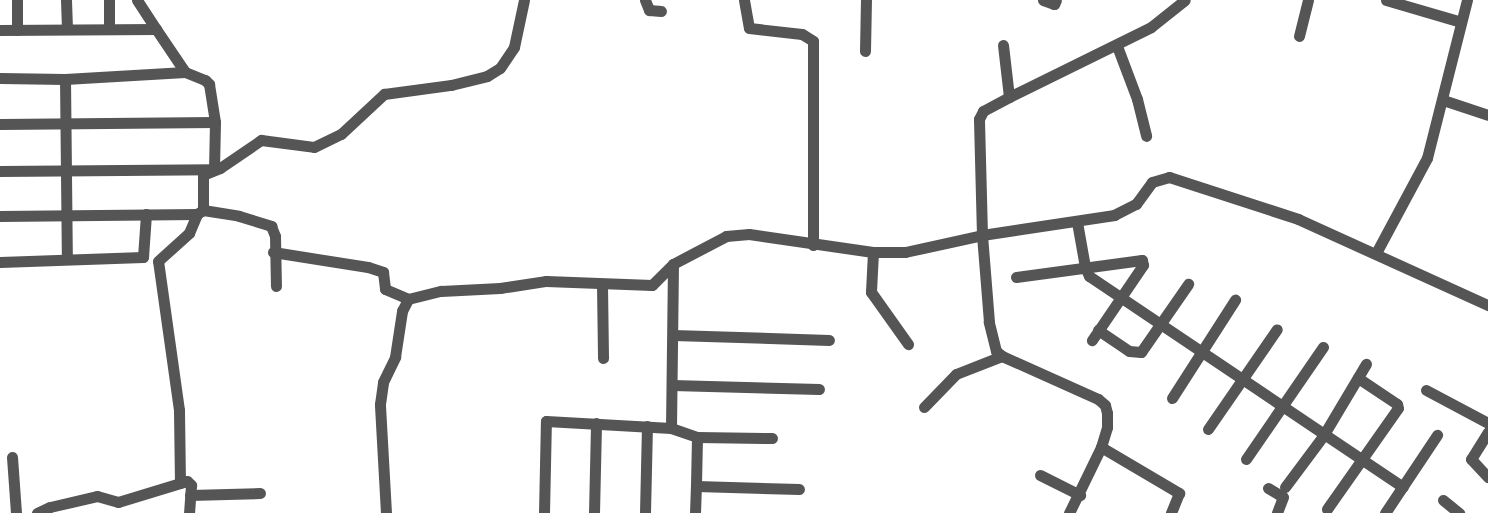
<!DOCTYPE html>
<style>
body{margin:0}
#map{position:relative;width:1488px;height:513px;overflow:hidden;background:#fff;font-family:"Public Sans",sans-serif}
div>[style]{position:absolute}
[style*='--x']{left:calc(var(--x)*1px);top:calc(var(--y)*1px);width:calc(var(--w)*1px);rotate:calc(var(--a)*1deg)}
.minor>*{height:11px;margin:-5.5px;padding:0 5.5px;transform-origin:5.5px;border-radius:5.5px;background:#555}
span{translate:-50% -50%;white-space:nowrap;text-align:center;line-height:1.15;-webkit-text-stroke:4.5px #fff;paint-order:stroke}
</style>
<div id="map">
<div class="minor">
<div style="--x:66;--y:0;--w:29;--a:88"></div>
<div style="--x:109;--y:0;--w:29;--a:90"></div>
<div style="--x:137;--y:0;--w:35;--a:57"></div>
<div style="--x:645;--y:0;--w:11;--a:68"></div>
<div style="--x:649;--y:10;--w:12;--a:5"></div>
<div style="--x:744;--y:0;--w:28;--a:80"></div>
<div style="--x:749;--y:28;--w:53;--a:6.5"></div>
<div style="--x:802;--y:34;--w:13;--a:32"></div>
<div style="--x:813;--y:41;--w:204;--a:90"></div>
<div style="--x:1043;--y:0;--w:12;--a:20"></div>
<div style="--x:1054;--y:4;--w:4;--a:-63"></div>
<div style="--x:1386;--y:0;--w:78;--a:16.3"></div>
<div style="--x:0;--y:30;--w:156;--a:-0.4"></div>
<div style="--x:156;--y:29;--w:52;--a:56"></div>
<div style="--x:17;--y:30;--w:30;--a:-90"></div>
<div style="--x:1299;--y:36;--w:37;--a:-76"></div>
<div style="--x:1003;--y:45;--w:52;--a:83.4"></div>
<div style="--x:1117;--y:46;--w:57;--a:69.3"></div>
<div style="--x:1137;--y:99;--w:38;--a:76"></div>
<div style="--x:865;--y:51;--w:51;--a:-88.9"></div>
<div style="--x:0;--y:78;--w:65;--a:0.9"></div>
<div style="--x:65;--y:79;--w:120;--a:-3.3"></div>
<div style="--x:185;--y:72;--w:22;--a:22"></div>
<div style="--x:205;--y:80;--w:6;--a:45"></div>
<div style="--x:209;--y:84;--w:38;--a:81"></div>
<div style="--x:215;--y:122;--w:47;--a:91.2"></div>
<div style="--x:65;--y:79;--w:179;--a:89.4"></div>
<div style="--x:1443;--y:100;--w:47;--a:18.4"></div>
<div style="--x:0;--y:124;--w:215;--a:-0.5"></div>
<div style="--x:0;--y:171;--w:213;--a:-0.5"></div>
<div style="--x:203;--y:210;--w:35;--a:-90"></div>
<div style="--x:203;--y:175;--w:18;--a:-22"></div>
<div style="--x:220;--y:168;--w:50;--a:-34.3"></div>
<div style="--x:261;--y:140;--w:53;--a:7.5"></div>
<div style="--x:314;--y:147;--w:30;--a:-26"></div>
<div style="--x:341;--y:134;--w:59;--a:-42.9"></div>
<div style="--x:384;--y:94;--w:68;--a:-7.7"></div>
<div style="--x:451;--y:85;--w:37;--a:-14"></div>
<div style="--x:487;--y:76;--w:15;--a:-32"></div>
<div style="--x:500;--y:68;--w:25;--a:-56"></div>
<div style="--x:514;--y:47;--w:48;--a:-78"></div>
<div style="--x:0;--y:216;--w:197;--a:-0.6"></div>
<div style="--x:197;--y:214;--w:7;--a:-34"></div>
<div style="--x:203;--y:210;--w:36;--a:9"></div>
<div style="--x:239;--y:216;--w:34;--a:17"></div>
<div style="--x:271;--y:226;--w:11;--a:68"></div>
<div style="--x:275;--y:236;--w:50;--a:88.9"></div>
<div style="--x:1077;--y:222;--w:46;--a:79.9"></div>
<div style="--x:1085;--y:267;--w:10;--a:66"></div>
<div style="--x:1089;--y:276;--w:378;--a:33.9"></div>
<div style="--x:273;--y:252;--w:96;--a:9"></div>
<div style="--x:368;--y:267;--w:16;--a:18"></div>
<div style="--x:383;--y:272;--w:17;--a:83"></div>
<div style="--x:385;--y:289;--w:25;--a:23"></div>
<div style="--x:408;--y:299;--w:34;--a:-14"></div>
<div style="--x:441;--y:291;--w:59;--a:-2.9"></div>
<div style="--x:500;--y:288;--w:47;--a:-8.7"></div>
<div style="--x:546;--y:281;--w:106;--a:2.2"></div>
<div style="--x:652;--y:285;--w:30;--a:-45"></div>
<div style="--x:673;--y:264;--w:60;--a:-27.8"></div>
<div style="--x:726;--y:236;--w:23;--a:-5"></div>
<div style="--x:749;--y:234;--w:125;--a:8.3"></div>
<div style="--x:873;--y:252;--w:32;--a:0"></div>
<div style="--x:905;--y:252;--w:79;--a:-12.4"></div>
<div style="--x:982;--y:235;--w:134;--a:-8.6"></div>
<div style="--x:1114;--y:215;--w:25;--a:-27"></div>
<div style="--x:1136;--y:204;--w:27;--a:-54"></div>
<div style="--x:1152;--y:182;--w:18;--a:-16"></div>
<div style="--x:1169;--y:177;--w:136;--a:18"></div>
<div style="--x:1298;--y:219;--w:209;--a:24.4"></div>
<div style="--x:873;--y:252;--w:40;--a:92.9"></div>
<div style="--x:871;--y:292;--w:64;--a:54.6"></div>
<div style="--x:1376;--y:253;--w:108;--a:-61.8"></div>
<div style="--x:1427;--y:158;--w:163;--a:-75.8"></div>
<div style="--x:0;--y:262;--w:143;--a:-2"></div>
<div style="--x:143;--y:257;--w:43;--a:-86"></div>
<div style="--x:1016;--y:277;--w:127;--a:-7.7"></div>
<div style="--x:1142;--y:260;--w:5;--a:79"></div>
<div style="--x:1143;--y:265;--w:91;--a:124.2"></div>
<div style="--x:602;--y:285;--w:73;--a:89.2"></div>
<div style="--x:1098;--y:330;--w:37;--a:34"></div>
<div style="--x:1129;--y:351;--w:12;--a:5"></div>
<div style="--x:1141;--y:352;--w:83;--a:-55.3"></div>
<div style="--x:673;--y:335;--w:156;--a:1.8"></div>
<div style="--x:672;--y:385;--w:147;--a:1.6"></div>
<div style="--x:1426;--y:390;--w:70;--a:28"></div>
<div style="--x:1172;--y:398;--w:117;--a:-57.3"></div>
<div style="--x:924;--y:407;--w:46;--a:-45.9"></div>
<div style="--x:956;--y:374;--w:49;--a:-21.4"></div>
<div style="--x:671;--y:428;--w:28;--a:19"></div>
<div style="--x:697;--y:437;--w:75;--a:0.8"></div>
<div style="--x:1208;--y:429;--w:121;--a:-55.4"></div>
<div style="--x:1488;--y:432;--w:32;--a:122"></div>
<div style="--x:1471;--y:459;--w:25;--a:47"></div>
<div style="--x:697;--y:437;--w:49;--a:91.2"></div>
<div style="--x:696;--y:486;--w:103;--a:1.7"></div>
<div style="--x:1101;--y:447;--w:91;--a:30.5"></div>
<div style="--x:1179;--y:493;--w:22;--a:112"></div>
<div style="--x:12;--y:457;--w:56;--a:85.9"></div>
<div style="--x:1246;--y:459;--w:136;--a:-55.5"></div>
<div style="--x:1040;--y:475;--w:45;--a:26.6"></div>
<div style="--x:180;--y:483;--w:73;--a:-90.8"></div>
<div style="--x:179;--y:410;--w:150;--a:-98"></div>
<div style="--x:158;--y:261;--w:42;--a:-42.1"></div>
<div style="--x:189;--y:233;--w:21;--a:-67"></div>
<div style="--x:1285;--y:487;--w:64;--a:-53.3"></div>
<div style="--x:1323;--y:436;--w:84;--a:-59.2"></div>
<div style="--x:1268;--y:488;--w:17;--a:31"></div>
<div style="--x:1283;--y:497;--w:17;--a:111"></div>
<div style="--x:190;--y:495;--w:70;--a:-1.6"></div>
<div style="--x:1443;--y:500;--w:21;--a:39"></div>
<div style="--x:1327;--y:509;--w:123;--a:-54.9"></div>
<div style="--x:1398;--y:408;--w:4;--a:-104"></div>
<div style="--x:1397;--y:404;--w:47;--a:-146.3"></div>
<div style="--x:37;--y:513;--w:14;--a:-25"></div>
<div style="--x:50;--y:507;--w:48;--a:-13.2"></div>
<div style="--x:97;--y:496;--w:22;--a:16"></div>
<div style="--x:118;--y:502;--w:72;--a:-16.9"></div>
<div style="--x:187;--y:481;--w:6;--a:45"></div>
<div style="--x:191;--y:485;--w:28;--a:94"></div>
<div style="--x:386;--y:513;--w:109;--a:-93.2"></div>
<div style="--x:380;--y:404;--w:22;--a:-82"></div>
<div style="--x:383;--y:382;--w:28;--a:-64"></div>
<div style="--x:395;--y:357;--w:47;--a:-81.3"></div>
<div style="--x:402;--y:311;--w:13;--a:-63"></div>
<div style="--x:544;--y:513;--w:92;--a:-88.8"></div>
<div style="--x:546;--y:421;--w:125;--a:3.2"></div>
<div style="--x:671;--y:428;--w:164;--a:-89.3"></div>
<div style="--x:594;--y:513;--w:90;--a:-88.7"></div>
<div style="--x:645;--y:513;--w:87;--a:-88.7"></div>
<div style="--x:695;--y:513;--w:27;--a:-88"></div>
<div style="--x:1069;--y:513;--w:73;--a:-64.1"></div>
<div style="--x:1101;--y:447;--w:21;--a:-73"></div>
<div style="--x:1107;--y:427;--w:14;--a:-90"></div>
<div style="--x:1107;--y:413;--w:8;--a:-104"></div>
<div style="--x:1105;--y:405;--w:9;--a:-139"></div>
<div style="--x:1098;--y:399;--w:105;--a:-155.9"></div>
<div style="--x:1002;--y:356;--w:8;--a:-140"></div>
<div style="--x:996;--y:351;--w:30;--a:-104"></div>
<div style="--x:989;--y:322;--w:87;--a:-94.6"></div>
<div style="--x:982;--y:235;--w:116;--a:-91.5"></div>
<div style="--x:979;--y:119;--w:9;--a:-63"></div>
<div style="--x:983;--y:111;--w:30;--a:-28"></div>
<div style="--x:1009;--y:97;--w:158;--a:-26.2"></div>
<div style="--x:1151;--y:27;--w:43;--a:-38.5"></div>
<div style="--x:1385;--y:513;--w:94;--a:-56.3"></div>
</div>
</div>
